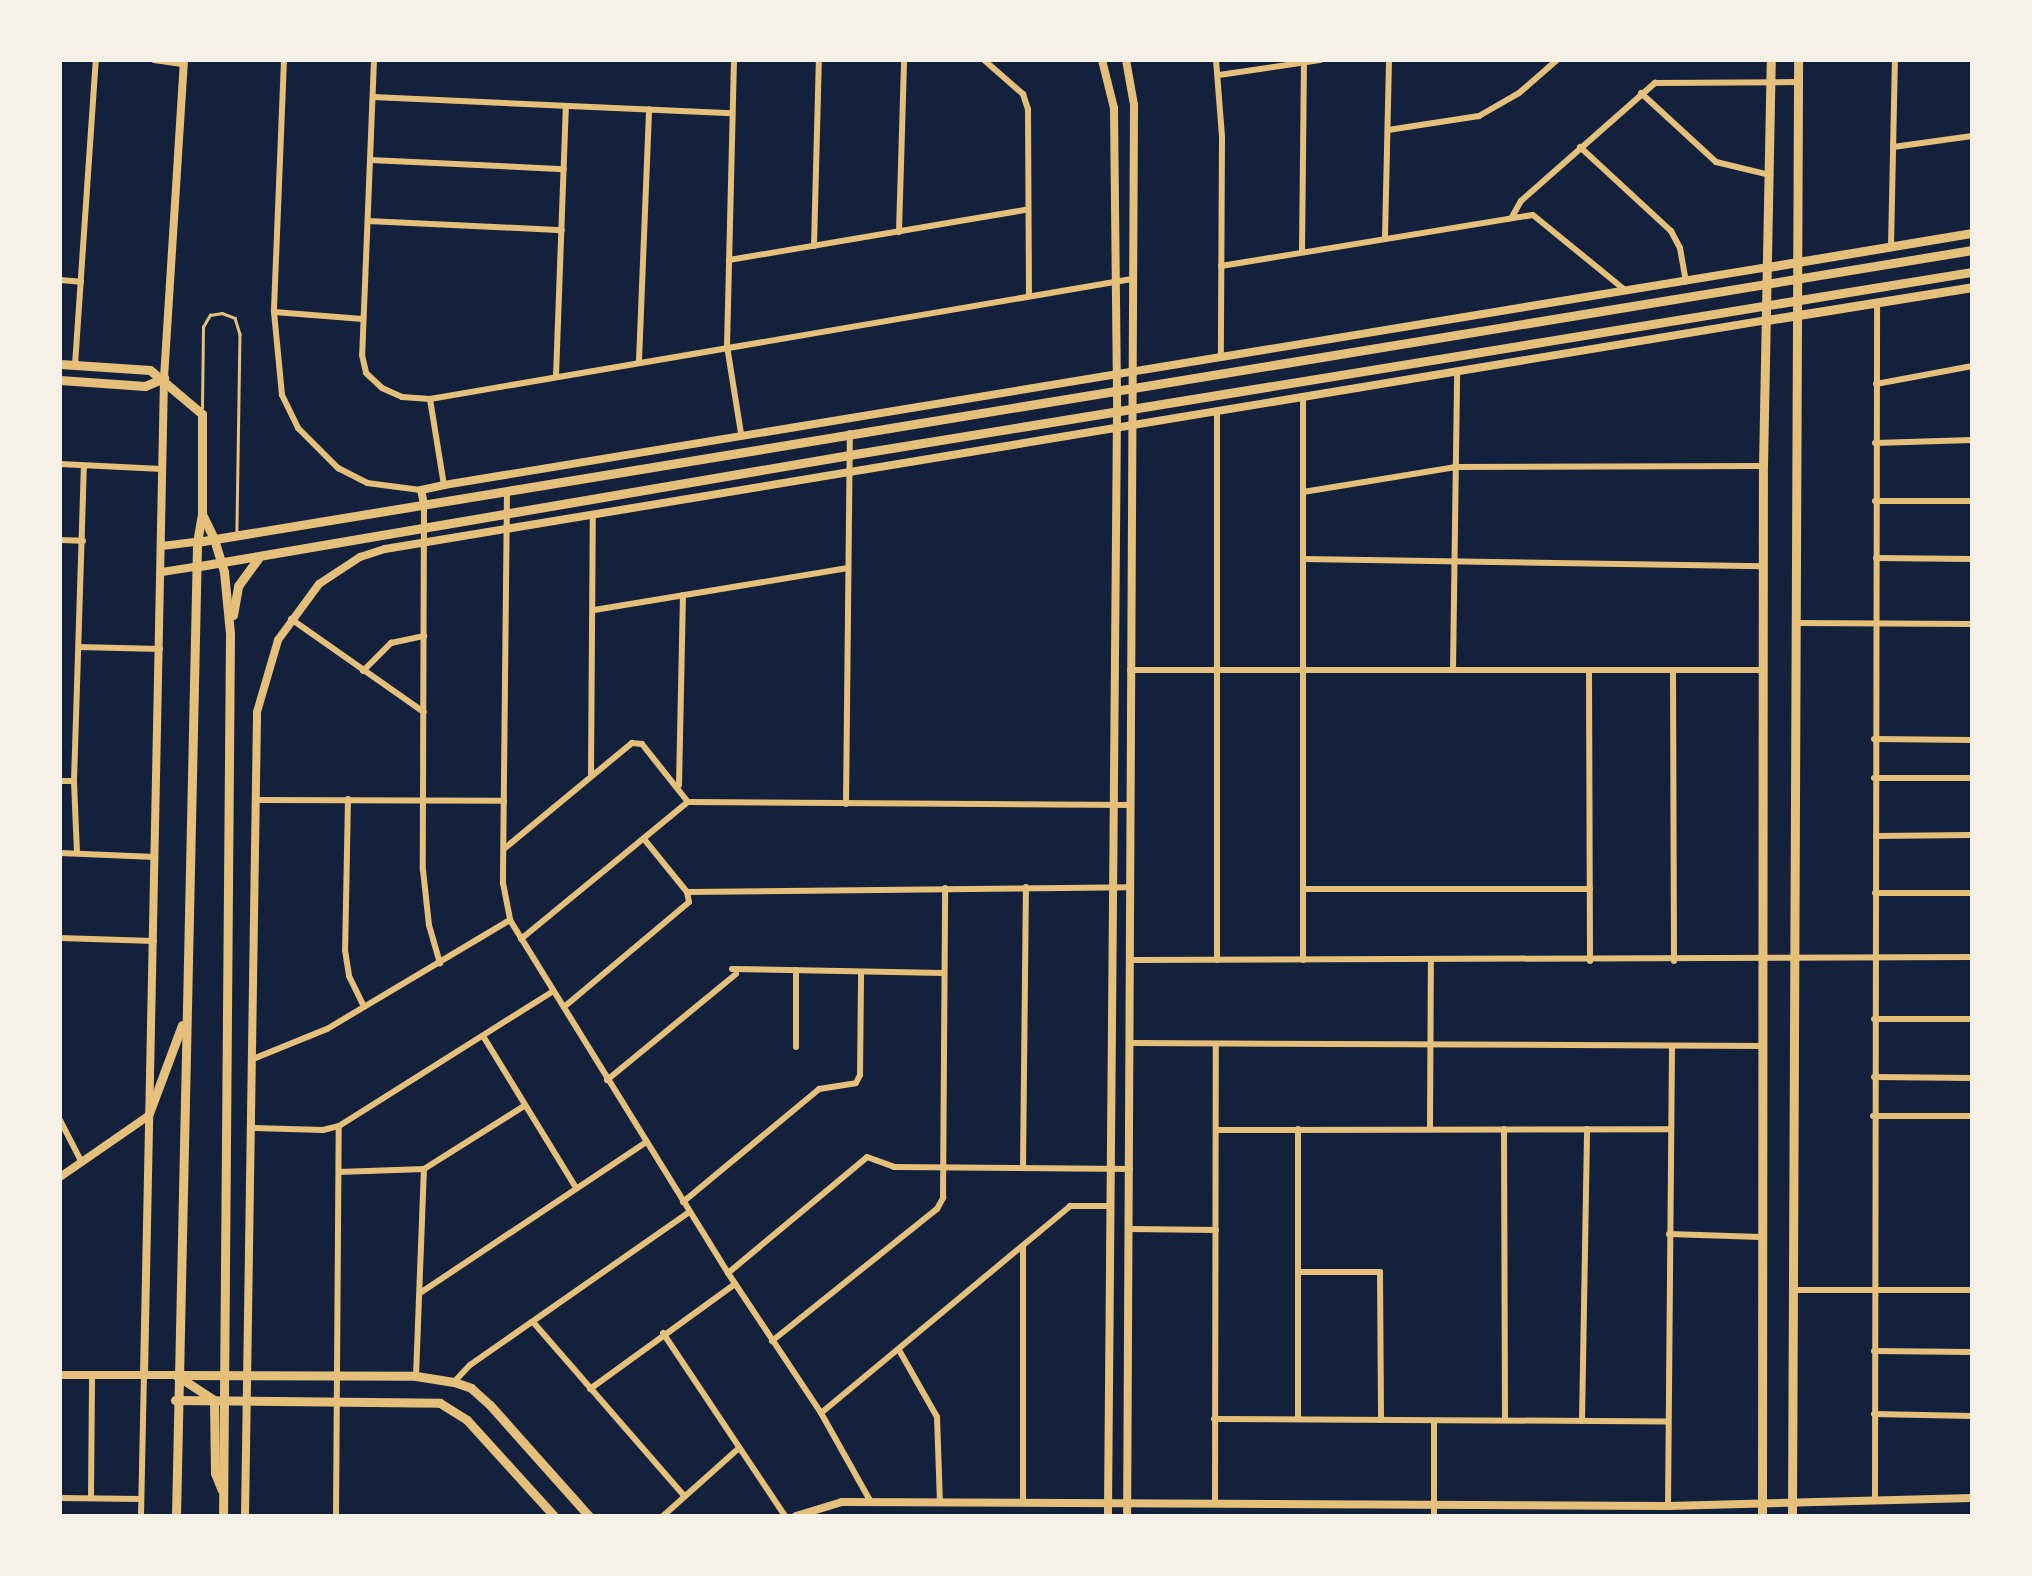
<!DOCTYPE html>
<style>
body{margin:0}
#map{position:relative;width:2032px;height:1576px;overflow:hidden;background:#14213d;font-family:"Titillium Web",sans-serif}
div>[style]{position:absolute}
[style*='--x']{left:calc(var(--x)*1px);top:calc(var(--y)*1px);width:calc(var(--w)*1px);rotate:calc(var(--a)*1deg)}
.service>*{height:2.5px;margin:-1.25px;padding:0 1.25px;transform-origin:1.25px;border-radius:1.25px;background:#e5c07b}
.minor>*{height:6px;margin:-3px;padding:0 3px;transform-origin:3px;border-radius:3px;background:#e5c07b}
.tertiary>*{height:8px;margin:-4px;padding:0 4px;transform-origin:4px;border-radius:4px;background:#e5c07b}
.secondary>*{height:9px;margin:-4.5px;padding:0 4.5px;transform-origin:4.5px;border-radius:4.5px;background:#e5c07b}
.primary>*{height:9px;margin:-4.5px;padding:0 4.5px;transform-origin:4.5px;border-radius:4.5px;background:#e5c07b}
span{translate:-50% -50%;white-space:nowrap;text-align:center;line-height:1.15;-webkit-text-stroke:10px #f6f1e7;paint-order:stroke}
.frame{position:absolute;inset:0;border:62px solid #f6f1e7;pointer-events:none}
</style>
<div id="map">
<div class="service">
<div style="--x:202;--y:408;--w:81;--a:-89.3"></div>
<div style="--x:203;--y:327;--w:14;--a:-60"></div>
<div style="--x:210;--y:315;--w:12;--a:-9"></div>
<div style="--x:222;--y:313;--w:14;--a:21"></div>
<div style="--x:235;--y:318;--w:17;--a:73"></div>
<div style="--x:240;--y:334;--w:200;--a:90.9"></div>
</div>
<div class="minor">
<div style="--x:154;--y:60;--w:30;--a:8"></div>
<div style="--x:284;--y:60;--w:252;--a:92.3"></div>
<div style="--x:274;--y:312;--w:83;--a:84.5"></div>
<div style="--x:282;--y:395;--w:37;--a:64"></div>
<div style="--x:298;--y:428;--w:57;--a:45"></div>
<div style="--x:338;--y:468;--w:33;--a:27"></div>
<div style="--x:367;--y:483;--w:54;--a:7.4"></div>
<div style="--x:374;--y:60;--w:295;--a:92.3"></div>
<div style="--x:362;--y:355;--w:18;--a:77"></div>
<div style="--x:366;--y:373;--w:22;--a:43"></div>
<div style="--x:382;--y:388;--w:22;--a:24"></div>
<div style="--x:402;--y:397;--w:28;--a:4"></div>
<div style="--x:430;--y:399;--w:712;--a:-9.7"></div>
<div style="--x:734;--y:60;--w:286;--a:91.4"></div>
<div style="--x:727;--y:346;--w:88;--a:80.9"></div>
<div style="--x:984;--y:60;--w:52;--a:41.1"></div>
<div style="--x:1023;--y:94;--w:16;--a:72"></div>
<div style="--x:1028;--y:109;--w:186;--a:89.7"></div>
<div style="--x:1216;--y:60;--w:77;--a:85.5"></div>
<div style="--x:1222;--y:137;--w:219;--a:90.3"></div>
<div style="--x:1219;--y:75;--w:102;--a:-8.4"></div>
<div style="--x:1641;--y:93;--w:102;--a:42.6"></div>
<div style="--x:1716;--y:162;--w:56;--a:13.5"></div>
<div style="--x:373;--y:97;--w:359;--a:2.6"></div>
<div style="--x:1388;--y:130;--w:92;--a:-8.7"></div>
<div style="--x:1479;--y:116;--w:46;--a:-29.9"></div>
<div style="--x:1519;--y:93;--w:50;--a:-41"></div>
<div style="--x:1580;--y:147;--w:124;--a:42.7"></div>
<div style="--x:1671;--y:231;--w:19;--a:62"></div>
<div style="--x:1680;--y:248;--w:34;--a:80"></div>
<div style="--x:1893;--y:147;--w:80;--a:-7.9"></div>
<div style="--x:370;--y:160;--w:194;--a:2.7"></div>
<div style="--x:1512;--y:217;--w:18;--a:-61"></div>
<div style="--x:1521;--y:201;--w:179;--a:-41.4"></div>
<div style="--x:1655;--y:83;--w:142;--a:-0.4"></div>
<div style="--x:368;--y:221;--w:194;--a:2.7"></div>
<div style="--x:899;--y:232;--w:172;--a:-88.3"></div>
<div style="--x:1385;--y:237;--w:177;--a:-88.7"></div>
<div style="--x:814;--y:246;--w:186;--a:-88.5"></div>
<div style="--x:1891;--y:247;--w:187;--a:-88.8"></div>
<div style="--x:1302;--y:251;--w:189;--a:-89.4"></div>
<div style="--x:729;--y:260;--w:301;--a:-9.6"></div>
<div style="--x:1221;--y:266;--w:316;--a:-9.3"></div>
<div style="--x:1533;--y:215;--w:119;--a:39.2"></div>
<div style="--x:60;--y:280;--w:21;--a:5"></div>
<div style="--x:274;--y:312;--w:89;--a:4.5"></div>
<div style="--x:639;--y:361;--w:252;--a:-87.7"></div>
<div style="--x:75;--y:365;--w:306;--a:-86.1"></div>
<div style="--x:556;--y:376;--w:270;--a:-87.9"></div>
<div style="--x:1876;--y:384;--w:98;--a:-10.6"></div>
<div style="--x:1303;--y:396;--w:564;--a:90"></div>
<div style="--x:430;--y:399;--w:87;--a:80.8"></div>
<div style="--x:1875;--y:443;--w:97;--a:-1.8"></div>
<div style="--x:60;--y:464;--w:102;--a:2.8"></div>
<div style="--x:507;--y:491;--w:392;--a:90.6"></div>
<div style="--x:503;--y:883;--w:38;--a:79"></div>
<div style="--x:510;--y:920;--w:415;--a:58.3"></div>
<div style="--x:728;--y:1273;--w:168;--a:56.4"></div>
<div style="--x:821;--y:1413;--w:102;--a:60.7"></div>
<div style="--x:1303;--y:492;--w:155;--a:-9.3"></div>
<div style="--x:1456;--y:467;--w:307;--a:-0.2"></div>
<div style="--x:1875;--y:501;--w:97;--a:0"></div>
<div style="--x:424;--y:504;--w:366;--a:90.2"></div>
<div style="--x:423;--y:870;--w:55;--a:83.8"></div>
<div style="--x:429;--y:925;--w:40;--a:74"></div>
<div style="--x:60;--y:540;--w:23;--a:2"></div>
<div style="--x:1876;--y:558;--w:96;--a:0.6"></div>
<div style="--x:1303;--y:559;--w:461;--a:0.9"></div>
<div style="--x:594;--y:610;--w:256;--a:-9.4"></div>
<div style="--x:291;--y:619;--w:162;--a:35"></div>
<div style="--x:1796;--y:623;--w:176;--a:0.3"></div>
<div style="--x:79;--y:647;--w:81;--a:1.4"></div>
<div style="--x:1130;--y:670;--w:633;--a:0"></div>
<div style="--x:1453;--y:670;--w:298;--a:-89.2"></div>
<div style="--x:1589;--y:670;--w:291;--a:89.8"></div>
<div style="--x:1673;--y:670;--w:291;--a:89.8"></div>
<div style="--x:363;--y:671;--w:40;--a:-45"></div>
<div style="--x:391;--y:643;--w:34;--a:-12"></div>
<div style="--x:1874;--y:739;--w:98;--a:0.6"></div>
<div style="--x:591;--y:774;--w:257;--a:-89.6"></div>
<div style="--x:1874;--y:778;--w:98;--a:0"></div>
<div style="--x:60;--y:781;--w:14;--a:0"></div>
<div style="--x:679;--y:785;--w:190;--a:-88.8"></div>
<div style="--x:348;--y:799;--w:151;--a:91.1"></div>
<div style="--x:345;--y:950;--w:26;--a:81"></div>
<div style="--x:349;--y:976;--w:34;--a:64"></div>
<div style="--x:256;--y:800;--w:248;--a:0.2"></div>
<div style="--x:688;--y:802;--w:442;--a:0.4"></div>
<div style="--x:846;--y:804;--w:371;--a:-89.4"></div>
<div style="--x:1876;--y:836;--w:96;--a:-0.6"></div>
<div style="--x:505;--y:848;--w:165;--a:-39.6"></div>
<div style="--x:632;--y:743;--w:10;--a:6"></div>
<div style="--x:642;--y:744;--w:74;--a:51.6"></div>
<div style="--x:60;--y:853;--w:95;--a:2.4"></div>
<div style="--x:77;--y:853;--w:72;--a:-92.4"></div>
<div style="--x:74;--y:781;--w:315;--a:-88.2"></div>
<div style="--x:1303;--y:889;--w:287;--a:0"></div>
<div style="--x:687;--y:892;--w:443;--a:-0.6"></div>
<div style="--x:1875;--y:893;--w:97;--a:0"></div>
<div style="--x:60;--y:938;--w:94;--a:1.8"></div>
<div style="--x:521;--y:939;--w:216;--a:-39.4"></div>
<div style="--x:1132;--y:960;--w:840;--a:-0.2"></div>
<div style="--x:1217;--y:960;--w:547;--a:-90"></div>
<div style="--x:732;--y:969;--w:212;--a:1.1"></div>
<div style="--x:564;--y:1007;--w:163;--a:-40"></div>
<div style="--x:689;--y:902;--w:10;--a:-101"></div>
<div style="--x:687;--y:892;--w:68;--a:-129.1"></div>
<div style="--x:1874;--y:1019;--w:98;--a:0"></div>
<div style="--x:483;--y:1036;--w:178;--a:58.5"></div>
<div style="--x:1132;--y:1043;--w:632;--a:0.27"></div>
<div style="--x:796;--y:1047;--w:77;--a:-90"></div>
<div style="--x:253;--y:1059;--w:80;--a:-22.1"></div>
<div style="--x:327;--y:1029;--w:213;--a:-30.8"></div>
<div style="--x:1874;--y:1077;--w:98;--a:0.6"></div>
<div style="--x:607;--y:1080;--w:167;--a:-39.4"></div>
<div style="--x:1873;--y:1116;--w:99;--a:0"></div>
<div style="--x:60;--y:1120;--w:48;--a:62.9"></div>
<div style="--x:251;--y:1128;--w:72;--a:1.6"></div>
<div style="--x:323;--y:1130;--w:16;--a:-14"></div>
<div style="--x:339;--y:1126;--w:253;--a:-32.2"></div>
<div style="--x:1430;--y:1129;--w:169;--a:-89.7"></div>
<div style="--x:1504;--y:1129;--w:291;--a:89.8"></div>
<div style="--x:1216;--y:1130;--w:454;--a:-0.1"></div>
<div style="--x:1023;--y:1168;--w:281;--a:-89.4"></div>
<div style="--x:339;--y:1172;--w:85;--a:-2"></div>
<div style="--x:424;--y:1169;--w:118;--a:-32.2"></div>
<div style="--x:683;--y:1202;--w:177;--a:-39.7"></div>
<div style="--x:819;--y:1089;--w:37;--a:-9"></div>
<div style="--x:856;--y:1083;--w:9;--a:-63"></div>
<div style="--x:860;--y:1075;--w:103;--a:-89.4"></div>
<div style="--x:1130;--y:1229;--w:86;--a:0.7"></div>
<div style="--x:1669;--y:1234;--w:92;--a:1.9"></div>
<div style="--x:1023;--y:1246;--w:256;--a:90"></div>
<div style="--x:1298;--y:1272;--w:82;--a:0"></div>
<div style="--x:1380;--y:1272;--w:148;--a:89.6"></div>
<div style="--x:728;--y:1273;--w:181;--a:-39.8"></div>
<div style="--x:867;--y:1157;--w:29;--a:20"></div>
<div style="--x:894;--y:1167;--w:236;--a:0.5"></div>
<div style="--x:1793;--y:1290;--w:179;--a:0"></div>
<div style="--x:420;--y:1293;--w:272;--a:-33.7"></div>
<div style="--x:533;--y:1322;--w:230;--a:49"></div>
<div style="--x:663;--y:1333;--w:220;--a:56.3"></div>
<div style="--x:772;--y:1341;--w:211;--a:-38.7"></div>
<div style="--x:937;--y:1209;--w:13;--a:-61"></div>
<div style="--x:943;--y:1198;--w:310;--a:-89.6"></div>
<div style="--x:899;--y:1350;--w:77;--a:60.4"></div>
<div style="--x:937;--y:1417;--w:85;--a:88"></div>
<div style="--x:1874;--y:1351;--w:98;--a:0.6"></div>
<div style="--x:416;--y:1376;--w:207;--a:-87.8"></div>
<div style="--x:454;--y:1382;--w:23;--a:-47"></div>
<div style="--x:470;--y:1365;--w:267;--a:-34.9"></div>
<div style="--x:590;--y:1389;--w:179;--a:-35.9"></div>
<div style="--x:821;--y:1413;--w:324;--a:-39.7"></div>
<div style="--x:1070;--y:1206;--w:41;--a:0"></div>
<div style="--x:1874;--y:1414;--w:98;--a:1.2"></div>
<div style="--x:1214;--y:1419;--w:454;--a:0.3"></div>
<div style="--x:1298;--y:1419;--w:290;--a:-90"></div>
<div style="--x:1434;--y:1421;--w:95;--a:90"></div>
<div style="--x:1582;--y:1421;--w:292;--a:-89"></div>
<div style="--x:60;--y:1498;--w:81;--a:0.7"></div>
<div style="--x:91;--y:1498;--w:123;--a:-89.5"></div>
<div style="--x:1875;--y:1498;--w:1195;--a:-89.9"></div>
<div style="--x:1215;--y:1503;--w:459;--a:-89.9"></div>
<div style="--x:1668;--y:1506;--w:460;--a:-89.5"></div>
<div style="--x:141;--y:1516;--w:141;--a:-88.8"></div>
<div style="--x:336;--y:1516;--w:390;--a:-89.6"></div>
<div style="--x:663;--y:1516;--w:102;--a:-41.8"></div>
</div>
<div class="tertiary">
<div style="--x:1102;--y:60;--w:49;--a:76"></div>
<div style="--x:1114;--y:108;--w:305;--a:89.4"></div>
<div style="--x:1117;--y:413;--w:1103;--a:90.47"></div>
<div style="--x:1126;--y:60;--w:46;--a:79.9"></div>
<div style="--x:1134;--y:105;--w:1411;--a:90.28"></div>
<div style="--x:424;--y:504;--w:14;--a:-102"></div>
<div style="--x:421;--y:490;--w:24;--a:-12"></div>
<div style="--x:444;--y:485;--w:1342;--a:-9.35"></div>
<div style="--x:162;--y:546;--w:35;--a:-7"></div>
<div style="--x:162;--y:572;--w:32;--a:-9"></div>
<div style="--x:60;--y:1177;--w:107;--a:-34.7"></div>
<div style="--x:60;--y:1375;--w:116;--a:0"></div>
<div style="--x:144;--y:1375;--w:997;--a:-88.85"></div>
<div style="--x:164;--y:378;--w:319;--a:-86.4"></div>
<div style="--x:245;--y:1516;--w:804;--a:-89.14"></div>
<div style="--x:257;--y:712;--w:75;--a:-73.7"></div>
<div style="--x:278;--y:640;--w:69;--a:-53.8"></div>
<div style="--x:319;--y:584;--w:49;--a:-33.4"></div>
<div style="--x:360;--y:557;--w:26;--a:-18"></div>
<div style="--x:385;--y:549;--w:1401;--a:-9.41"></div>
<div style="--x:796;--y:1516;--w:48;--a:-16.9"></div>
<div style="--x:842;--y:1502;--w:826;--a:0.28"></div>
<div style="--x:1668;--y:1506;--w:304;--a:-1.5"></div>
</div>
<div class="secondary">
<div style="--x:1768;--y:267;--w:207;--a:-9.5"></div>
<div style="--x:1767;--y:320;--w:208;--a:-9.1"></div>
<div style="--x:60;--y:364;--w:90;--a:3.8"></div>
<div style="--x:150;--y:370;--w:68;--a:40.2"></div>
<div style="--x:202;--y:414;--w:100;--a:90"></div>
<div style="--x:202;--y:514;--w:28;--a:100"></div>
<div style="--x:60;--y:380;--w:85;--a:4"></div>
<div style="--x:145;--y:386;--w:21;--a:-23"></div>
<div style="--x:202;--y:514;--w:28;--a:64"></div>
<div style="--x:176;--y:1375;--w:240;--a:0.2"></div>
<div style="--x:416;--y:1376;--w:38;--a:9"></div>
<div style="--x:454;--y:1382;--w:18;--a:19"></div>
<div style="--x:471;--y:1388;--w:25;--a:42"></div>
<div style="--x:490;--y:1405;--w:149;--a:48.3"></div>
<div style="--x:175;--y:1400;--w:265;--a:0.6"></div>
<div style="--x:440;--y:1403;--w:32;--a:32"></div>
<div style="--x:467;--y:1420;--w:130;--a:47.8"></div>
<div style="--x:1762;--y:1516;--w:1050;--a:-89.95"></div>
<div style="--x:1763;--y:466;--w:406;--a:-88.9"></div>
<div style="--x:1792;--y:1516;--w:1456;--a:-89.76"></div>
</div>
<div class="primary">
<div style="--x:214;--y:539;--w:34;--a:73"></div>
<div style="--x:224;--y:572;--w:61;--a:84.4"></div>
<div style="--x:230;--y:633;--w:883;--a:90.45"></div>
<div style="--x:194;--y:567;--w:665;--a:-9.7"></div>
<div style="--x:849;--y:455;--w:1138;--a:-9.26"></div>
<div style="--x:233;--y:615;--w:29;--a:-80"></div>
<div style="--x:238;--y:586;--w:34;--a:-54"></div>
<div style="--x:148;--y:1116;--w:97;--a:-69.5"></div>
<div style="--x:176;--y:1375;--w:45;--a:33.3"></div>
<div style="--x:214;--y:1400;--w:73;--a:89.2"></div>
<div style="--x:215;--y:1473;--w:18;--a:68"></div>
<div style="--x:176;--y:1516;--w:974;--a:-88.76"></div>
<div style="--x:197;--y:542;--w:1799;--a:-9.34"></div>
</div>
<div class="frame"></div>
</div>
